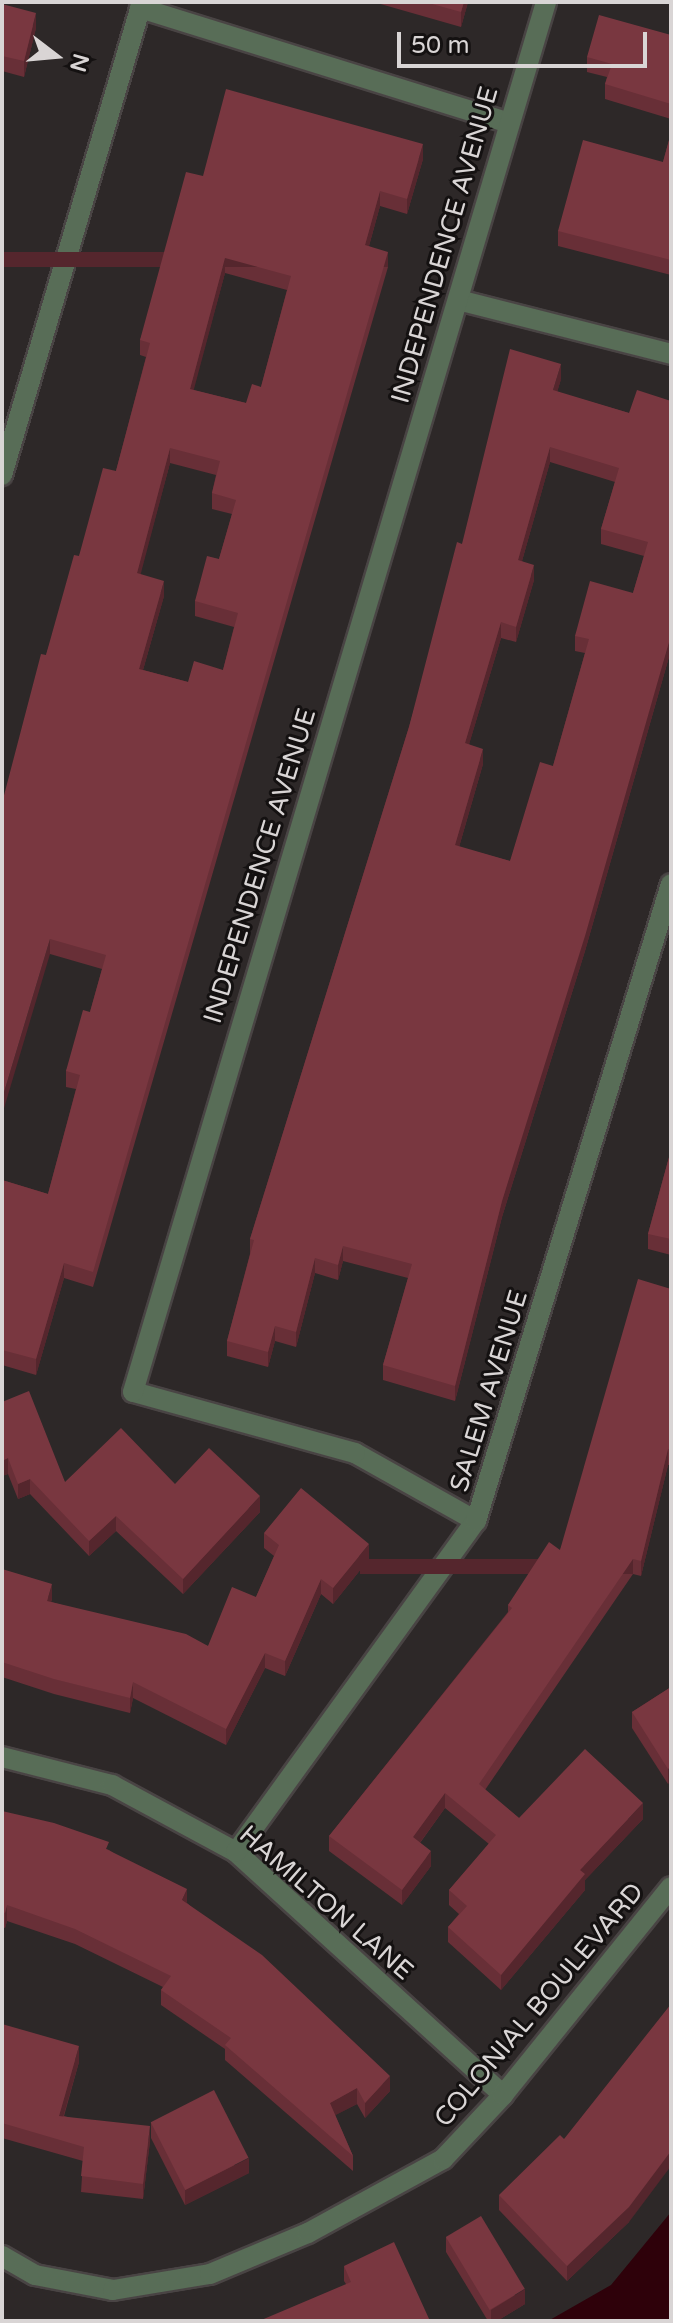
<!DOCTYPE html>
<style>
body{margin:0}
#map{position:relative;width:673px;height:2323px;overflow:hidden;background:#2d2828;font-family:"Varela Round",sans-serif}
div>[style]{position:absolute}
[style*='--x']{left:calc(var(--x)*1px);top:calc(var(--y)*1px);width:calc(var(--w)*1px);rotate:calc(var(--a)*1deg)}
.water>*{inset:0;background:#2e010a}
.roads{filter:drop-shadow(2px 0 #494444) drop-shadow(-2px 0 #494444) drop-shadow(0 2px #494444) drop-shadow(0 -2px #494444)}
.minor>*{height:20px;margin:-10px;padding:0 10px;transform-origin:10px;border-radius:10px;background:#586d57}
.wall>*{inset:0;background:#682f37}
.shaded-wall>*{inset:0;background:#55262d;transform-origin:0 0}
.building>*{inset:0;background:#793740;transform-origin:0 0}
span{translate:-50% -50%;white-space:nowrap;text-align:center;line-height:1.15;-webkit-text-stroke:6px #141111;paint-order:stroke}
.street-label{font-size:26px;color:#d9d5d5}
.frame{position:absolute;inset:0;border:4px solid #d9d5d5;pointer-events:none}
.north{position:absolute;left:16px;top:16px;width:80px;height:80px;-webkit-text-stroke:6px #141111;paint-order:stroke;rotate:106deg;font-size:22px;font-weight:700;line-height:32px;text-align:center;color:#d9d5d5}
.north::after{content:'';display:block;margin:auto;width:28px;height:36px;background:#d9d5d5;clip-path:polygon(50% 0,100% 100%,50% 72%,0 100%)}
.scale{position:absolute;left:397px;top:32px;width:250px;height:36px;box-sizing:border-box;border:4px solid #d9d5d5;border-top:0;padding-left:10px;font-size:24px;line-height:28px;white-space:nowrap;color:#d9d5d5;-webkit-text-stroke:6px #141111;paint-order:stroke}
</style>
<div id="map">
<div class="water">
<div style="clip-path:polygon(671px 2212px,671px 2321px,548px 2321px,611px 2285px)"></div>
</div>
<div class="roads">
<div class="minor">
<div style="--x:140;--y:8;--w:384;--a:17.3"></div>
<div style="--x:458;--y:300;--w:220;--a:14.2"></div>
<div style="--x:2;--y:475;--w:493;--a:-73.5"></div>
<div style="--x:476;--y:1521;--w:139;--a:-150.7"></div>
<div style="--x:355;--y:1453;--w:230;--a:-164.6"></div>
<div style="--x:133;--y:1392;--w:1450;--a:-73.45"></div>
<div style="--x:2;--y:1757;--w:114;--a:14.3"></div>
<div style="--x:112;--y:1785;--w:141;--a:28.4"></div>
<div style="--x:236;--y:1852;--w:361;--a:42.3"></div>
<div style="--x:236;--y:1852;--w:409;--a:-54.1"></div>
<div style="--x:476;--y:1521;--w:666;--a:-72.98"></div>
<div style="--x:2;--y:2256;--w:38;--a:30"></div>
<div style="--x:35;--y:2275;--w:79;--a:10.9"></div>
<div style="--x:113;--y:2290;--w:98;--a:-9.4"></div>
<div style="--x:210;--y:2274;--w:106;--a:-22.7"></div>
<div style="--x:308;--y:2233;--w:154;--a:-28.7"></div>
<div style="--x:443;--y:2159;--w:88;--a:-46.8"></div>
<div style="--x:503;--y:2095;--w:267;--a:-51.1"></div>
</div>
</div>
<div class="wall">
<div style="clip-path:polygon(377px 2px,468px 2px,461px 27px,377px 3px)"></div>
<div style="clip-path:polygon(2px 4px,36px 28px,24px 77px,2px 71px)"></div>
<div style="clip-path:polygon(671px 35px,671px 119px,605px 99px,605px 84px,607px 77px,587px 72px,587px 57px)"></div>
<div style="clip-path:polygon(671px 133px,671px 275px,558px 246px,558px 231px,663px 162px)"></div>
<div style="clip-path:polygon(evenodd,423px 159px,407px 214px,380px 206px,369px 246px,388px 267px,93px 1287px,64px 1278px,36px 1375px,2px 1365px,2px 1180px,48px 1194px,76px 1089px,66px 1087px,66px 1071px,90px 1012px,102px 969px,50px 954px,46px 655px,79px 556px,116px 471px,146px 357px,140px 355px,140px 340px,203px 176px,423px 159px,225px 273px,287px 290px,261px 387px,246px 403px,193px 390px,225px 273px,423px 159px,170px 463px,216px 475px,212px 493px,212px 509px,232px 514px,219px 559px,195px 601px,195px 616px,234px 627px,223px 670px,188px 682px,143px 670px,164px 596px,140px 574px,170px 463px)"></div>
<div style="clip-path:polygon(evenodd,561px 379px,557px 392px,629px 413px,671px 401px,671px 650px,585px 951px,502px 1217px,455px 1401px,383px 1380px,383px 1365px,408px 1278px,343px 1261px,338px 1280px,315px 1273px,296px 1347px,275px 1341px,268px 1367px,227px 1356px,227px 1341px,250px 1254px,250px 1239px,409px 727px,462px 544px,561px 379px,550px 462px,615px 482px,601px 529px,601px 544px,644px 556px,633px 593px,575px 636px,575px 651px,585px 653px,553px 766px,510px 861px,459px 847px,483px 764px,469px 744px,501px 638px,516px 642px,534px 580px,522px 561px,550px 462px)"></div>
<div style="clip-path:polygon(671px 1150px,671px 1255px,648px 1249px,648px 1234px)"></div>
<div style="clip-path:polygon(671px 1289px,671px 1465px,668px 1465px,641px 1576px,633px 1574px,485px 1790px,519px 1818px,643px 1819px,585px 1880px,585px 1890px,501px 1990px,448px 1942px,448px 1927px,459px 1914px,449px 1905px,449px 1890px,489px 1844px,445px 1808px,420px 1843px,431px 1866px,402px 1905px,329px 1851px,329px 1836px,508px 1612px,508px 1605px,560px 1550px)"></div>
<div style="clip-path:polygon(2px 1402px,65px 1482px,175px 1484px,260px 1512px,183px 1594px,116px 1531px,89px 1556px,30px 1494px,18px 1499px,8px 1474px,2px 1476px)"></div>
<div style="clip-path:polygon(264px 1533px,369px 1559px,333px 1604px,321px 1594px,285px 1676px,265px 1668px,226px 1745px,133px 1698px,130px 1713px,54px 1694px,2px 1677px,2px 1569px,52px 1599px,51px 1602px,208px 1646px,256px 1597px,274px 1556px,264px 1548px)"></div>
<div style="clip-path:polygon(671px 1687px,668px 1784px,632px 1728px,632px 1712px)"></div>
<div style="clip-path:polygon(2px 1811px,109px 1850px,187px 1903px,390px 2091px,365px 2118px,357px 2104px,335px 2115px,353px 2156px,353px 2171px,225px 2060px,225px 2049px,161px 2005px,161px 1990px,163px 1987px,75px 1944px,7px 1921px,5px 1928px,2px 1927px)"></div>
<div style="clip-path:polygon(2px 2024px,79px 2062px,64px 2116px,150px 2141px,143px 2199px,81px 2192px,83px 2161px,2px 2138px)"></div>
<div style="clip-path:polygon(151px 2122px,249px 2173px,185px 2205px,151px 2138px)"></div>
<div style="clip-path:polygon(499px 2195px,629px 2222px,567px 2281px,499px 2210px)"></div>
<div style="clip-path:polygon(446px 2237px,525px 2304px,497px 2321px,488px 2321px,446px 2252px)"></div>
<div style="clip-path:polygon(344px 2266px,430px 2321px,346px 2284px,344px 2281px)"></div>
</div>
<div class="shaded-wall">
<div style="clip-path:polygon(464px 2px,468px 2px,461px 27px,461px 12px)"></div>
<div style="clip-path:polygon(36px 13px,36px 28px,24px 77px,24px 61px)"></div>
<div style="clip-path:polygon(423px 144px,423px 159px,407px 214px,407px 199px)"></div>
<div style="clip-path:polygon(380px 191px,380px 206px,365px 260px,365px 245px)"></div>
<div style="left:388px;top:252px;width:15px;height:1062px;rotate:90deg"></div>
<div style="clip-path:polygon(225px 258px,225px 273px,190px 404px,190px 389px)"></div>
<div style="clip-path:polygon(561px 364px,561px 379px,553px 406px,553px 390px)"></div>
<div style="clip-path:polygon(550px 447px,550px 462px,518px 575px,518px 560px)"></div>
<div style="clip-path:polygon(170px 448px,170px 463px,137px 588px,137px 573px)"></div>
<div style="clip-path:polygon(534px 565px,534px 580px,516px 642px,516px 627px)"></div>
<div style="clip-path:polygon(164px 581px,164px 596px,139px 684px,139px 669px)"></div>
<div style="clip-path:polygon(501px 622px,501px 638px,465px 758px,465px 743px)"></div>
<div style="clip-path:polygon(671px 635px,671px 650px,585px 951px,502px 1217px,455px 1401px,455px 1386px,502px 1201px)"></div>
<div style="clip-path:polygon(483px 749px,483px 764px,455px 861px,455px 845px)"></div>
<div style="clip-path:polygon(50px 939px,50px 954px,2px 1115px,2px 1099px)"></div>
<div style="clip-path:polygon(343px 1246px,343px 1261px,338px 1280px,338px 1265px)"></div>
<div style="clip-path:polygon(315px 1258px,315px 1273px,296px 1347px,296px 1332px)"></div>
<div style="clip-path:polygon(64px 1263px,64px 1278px,36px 1375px,36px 1359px)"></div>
<div style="clip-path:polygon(275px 1326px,275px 1341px,268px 1367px,268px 1352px)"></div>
<div style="clip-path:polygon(668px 1449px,668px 1465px,641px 1576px,641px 1561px)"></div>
<div style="clip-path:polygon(8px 1458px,8px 1474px,2px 1476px,2px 1461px)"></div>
<div style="clip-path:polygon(30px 1479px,30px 1494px,18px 1499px,18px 1484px)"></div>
<div style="clip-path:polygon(260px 1496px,260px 1512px,183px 1594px,183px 1579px)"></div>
<div style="clip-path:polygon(116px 1516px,116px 1531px,89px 1556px,89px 1541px)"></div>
<div style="clip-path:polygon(369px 1544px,369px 1559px,333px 1604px,333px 1588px)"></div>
<div style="left:633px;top:1559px;width:15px;height:273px;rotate:90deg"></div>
<div style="clip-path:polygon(321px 1579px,321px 1594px,285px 1676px,285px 1661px)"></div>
<div style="clip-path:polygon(52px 1584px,52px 1599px,47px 1616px,47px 1601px)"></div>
<div style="clip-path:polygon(265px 1653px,265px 1668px,226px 1745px,226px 1729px)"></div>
<div style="clip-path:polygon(133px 1682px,133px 1698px,130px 1713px,130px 1698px)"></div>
<div style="clip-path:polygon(671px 1767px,671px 1782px,668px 1784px,668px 1769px)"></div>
<div style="clip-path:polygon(445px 1793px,445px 1808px,413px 1852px,413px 1837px)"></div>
<div style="clip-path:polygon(643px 1803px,643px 1819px,585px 1880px,585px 1890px,501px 1990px,501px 1975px,580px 1870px)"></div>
<div style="clip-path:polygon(431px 1851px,431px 1866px,402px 1905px,402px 1890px)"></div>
<div style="clip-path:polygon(187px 1889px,187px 1904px,182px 1900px)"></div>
<div style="clip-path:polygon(7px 1905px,7px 1921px,5px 1928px,5px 1913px)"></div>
<div style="clip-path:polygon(79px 2046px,79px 2062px,59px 2131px,59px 2116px)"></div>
<div style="clip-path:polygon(390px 2076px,390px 2091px,365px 2118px,365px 2103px)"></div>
<div style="clip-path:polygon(357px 2088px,357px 2104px,330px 2118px,330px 2103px)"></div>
<div style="clip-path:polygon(150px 2126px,150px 2141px,143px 2199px,143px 2184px)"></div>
<div style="clip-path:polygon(671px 2151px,671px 2166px,629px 2222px,567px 2281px,567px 2266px)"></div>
<div style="clip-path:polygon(249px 2158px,249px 2173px,185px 2205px,185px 2190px)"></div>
<div style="clip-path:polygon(525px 2289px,525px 2304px,497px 2321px,491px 2321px,491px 2310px)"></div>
</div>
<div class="building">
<div style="clip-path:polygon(425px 2px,464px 2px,461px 12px)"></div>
<div style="clip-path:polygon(2px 4px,36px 13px,24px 61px,2px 56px)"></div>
<div style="clip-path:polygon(599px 15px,671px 35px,671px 104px,605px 84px,612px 64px,587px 57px)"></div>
<div style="clip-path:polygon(evenodd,226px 89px,423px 144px,407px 199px,380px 191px,365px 245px,388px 252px,93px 1272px,64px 1263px,36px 1359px,2px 1350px,2px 1180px,48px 1194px,80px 1075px,66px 1071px,83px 1010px,90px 1012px,106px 955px,50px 939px,2px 1099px,2px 803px,41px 654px,46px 655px,74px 555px,79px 556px,103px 468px,116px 471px,150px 343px,140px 340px,186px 172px,203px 176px,226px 89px,225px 258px,291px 276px,261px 387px,252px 384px,246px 403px,190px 389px,225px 258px,226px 89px,170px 448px,220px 461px,212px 493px,236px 500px,219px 559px,207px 556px,195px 601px,238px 613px,223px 670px,194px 661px,188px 682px,139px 669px,164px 581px,137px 573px,170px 448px)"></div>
<div style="clip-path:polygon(671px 133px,671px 260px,558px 231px,583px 140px,663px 162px)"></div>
<div style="clip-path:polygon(evenodd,510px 349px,561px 364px,553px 390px,629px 413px,637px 390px,671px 401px,671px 635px,585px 936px,502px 1201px,455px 1386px,383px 1365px,412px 1264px,343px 1246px,338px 1265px,315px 1258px,296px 1332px,275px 1326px,268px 1352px,227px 1341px,254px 1240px,250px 1239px,409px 727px,457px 542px,462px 544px,510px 349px,550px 447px,619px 468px,601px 529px,648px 542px,633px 593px,590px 581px,575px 636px,589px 639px,553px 766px,540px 762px,510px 861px,455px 845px,483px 749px,465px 743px,501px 622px,516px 627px,534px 565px,518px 560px,550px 447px)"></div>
<div style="clip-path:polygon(671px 1150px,671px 1239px,648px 1234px)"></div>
<div style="clip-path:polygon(638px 1279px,671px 1289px,671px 1450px,668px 1449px,641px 1561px,633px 1559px,479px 1784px,519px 1818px,585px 1749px,643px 1803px,580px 1870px,585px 1874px,501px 1975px,448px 1927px,467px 1906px,449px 1890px,496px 1835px,445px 1793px,413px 1837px,431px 1851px,402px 1890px,329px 1836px,512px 1608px,508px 1605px,549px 1542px,560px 1550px)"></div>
<div style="clip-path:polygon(29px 1391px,65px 1482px,121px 1428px,175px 1484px,209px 1448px,260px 1496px,183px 1579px,116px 1516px,89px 1541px,30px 1479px,18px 1484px,8px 1458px,2px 1461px,2px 1402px)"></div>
<div style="clip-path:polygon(301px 1488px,369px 1544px,333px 1588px,321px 1579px,285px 1661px,265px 1653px,226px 1729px,133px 1682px,130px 1698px,54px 1679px,2px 1662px,2px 1569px,52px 1584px,47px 1601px,186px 1634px,208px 1646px,232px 1587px,256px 1597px,279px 1545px,264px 1533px)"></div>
<div style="clip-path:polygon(671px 1687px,671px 1767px,668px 1769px,632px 1712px)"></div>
<div style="clip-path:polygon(2px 1811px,54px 1823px,109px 1842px,106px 1849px,187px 1889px,182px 1900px,262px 1955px,390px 2076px,365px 2103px,357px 2088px,330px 2103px,353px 2156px,225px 2045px,231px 2038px,161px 1990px,171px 1976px,75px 1929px,7px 1905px,5px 1913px,2px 1912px)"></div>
<div style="clip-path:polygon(671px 2004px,671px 2151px,629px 2207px,567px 2266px,499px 2195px,560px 2135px,564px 2139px)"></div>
<div style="clip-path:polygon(2px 2024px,79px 2046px,59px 2116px,150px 2126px,143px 2184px,81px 2176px,84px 2147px,2px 2123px)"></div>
<div style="left:214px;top:2090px;width:76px;height:71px;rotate:63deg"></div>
<div style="left:481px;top:2216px;width:85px;height:41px;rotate:59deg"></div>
<div style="clip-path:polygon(394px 2242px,430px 2321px,259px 2321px,351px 2282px,344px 2266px)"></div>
</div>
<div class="street-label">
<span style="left:445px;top:245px;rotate:-74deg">INDEPENDENCE AVENUE</span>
<span style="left:260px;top:866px;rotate:-73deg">INDEPENDENCE AVENUE</span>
<span style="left:489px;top:1391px;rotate:-73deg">SALEM AVENUE</span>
<span style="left:326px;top:1903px;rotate:41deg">HAMILTON LANE</span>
<span style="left:539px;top:2005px;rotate:-50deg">COLONIAL BOULEVARD</span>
</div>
<div class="frame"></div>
<div class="north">N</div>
<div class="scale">50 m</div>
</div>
